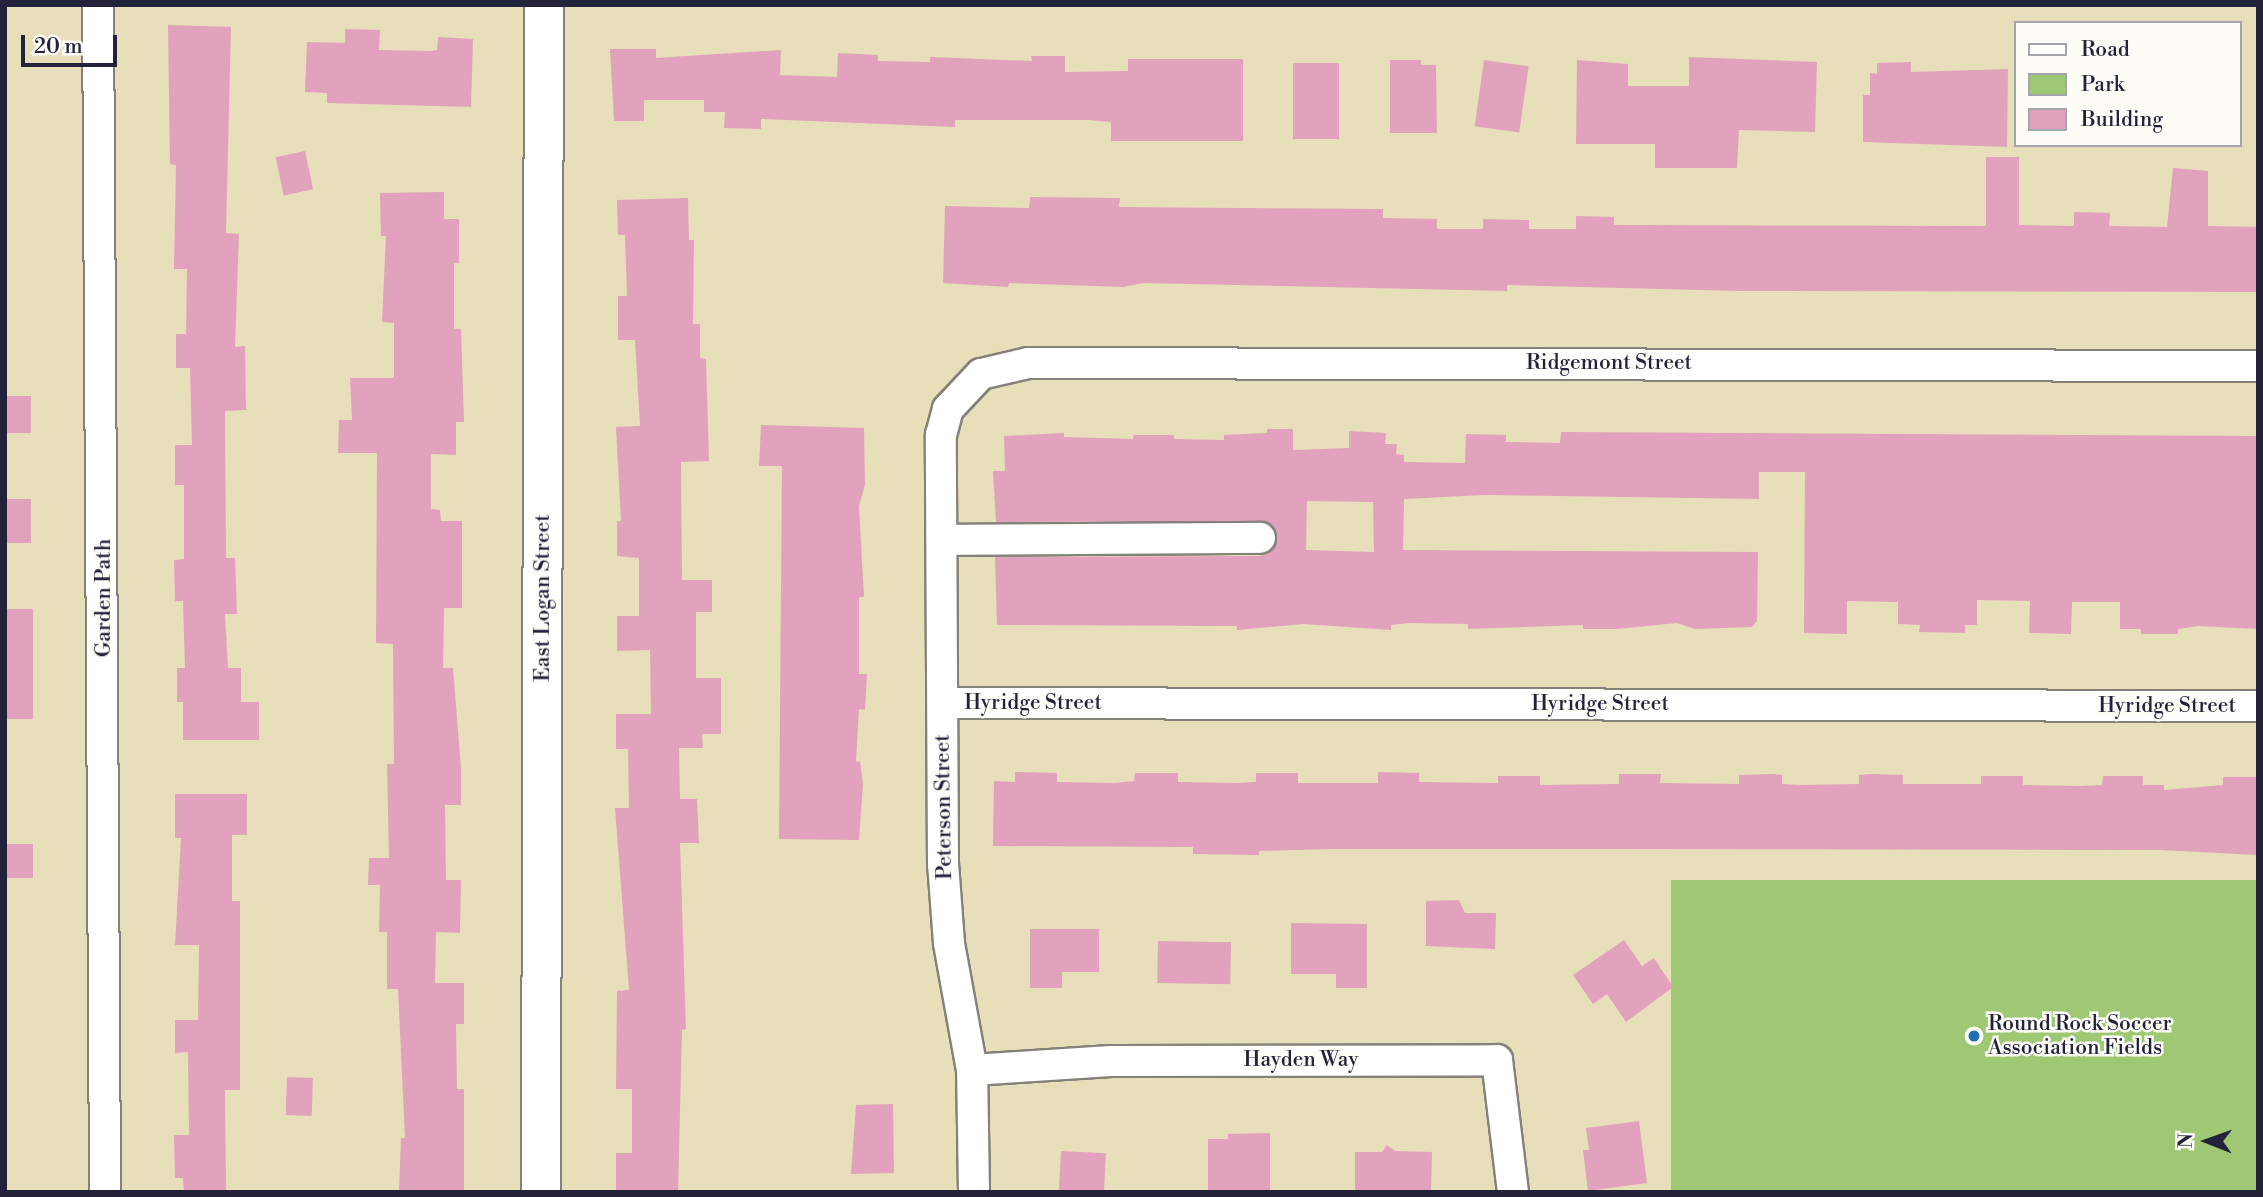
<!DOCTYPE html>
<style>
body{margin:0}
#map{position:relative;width:2263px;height:1197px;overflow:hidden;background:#e7dfba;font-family:"Libre Bodoni",serif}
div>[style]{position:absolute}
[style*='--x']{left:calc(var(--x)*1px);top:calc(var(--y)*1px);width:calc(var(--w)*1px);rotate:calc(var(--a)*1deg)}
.green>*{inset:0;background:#9ec874;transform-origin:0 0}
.building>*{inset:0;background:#e2a1bc;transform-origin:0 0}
.roads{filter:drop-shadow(2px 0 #84807a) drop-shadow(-2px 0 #84807a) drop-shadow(0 2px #84807a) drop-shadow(0 -2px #84807a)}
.minor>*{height:30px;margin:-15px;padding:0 15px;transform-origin:15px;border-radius:15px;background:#fff}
.tertiary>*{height:38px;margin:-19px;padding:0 19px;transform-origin:19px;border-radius:19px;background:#fff}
.dots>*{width:19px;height:19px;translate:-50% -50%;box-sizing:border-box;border:4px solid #fdfcf7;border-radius:50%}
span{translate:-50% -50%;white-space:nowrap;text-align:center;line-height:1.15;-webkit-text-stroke:5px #fdfcf7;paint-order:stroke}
.street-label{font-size:21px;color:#22223b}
.poi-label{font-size:21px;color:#22223b}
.left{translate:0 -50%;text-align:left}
.frame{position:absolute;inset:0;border:7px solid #22223b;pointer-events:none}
.legend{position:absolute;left:2014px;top:21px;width:228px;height:126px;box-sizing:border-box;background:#fdfcf7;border:2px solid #a5a5ac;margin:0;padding:9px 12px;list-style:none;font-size:21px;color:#22223b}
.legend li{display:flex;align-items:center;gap:14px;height:35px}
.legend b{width:35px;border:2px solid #a5a5ac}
.north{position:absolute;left:2172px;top:1106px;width:70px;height:70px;-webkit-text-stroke:5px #fdfcf7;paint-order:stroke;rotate:271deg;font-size:19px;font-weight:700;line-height:28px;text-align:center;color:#22223b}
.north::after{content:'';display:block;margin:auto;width:24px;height:32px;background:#22223b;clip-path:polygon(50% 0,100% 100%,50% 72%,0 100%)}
.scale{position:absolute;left:21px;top:35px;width:96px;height:32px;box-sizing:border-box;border:4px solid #22223b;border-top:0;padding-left:9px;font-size:21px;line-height:24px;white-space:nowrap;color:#22223b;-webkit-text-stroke:5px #fdfcf7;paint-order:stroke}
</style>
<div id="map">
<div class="green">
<div style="left:1671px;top:880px;width:587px;height:315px"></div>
</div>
<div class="building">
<div style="clip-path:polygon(168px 25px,231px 27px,226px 233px,239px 234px,235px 347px,245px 346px,246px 410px,225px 411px,226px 558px,235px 558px,237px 614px,225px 614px,228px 668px,241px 668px,241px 702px,259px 702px,259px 740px,183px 740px,183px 702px,177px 702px,177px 668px,185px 668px,183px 601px,175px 601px,174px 560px,184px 559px,184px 485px,175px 485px,175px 445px,192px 445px,190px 368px,176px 368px,176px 334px,186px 334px,187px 269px,174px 269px,176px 165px,170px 164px)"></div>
<div style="clip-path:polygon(345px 29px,380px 30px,379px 50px,430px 51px,437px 50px,438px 37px,473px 39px,471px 107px,327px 103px,327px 93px,305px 92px,307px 42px,345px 43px)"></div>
<div style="clip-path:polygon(610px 49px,656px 49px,656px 58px,781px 50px,780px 75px,837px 77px,838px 53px,878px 55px,878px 61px,930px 62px,930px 57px,1032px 61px,1031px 56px,1065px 56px,1065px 72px,1128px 71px,1128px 59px,1243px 59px,1243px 141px,1111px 141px,1111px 122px,1089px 120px,955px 120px,955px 127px,761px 119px,761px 129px,724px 128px,725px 112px,704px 112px,704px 100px,644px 100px,644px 121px,614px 121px)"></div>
<div style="clip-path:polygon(1689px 57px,1817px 62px,1815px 132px,1739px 130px,1737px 168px,1655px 168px,1655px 144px,1576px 144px,1577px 60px,1628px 64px,1628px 86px,1689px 86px)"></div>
<div style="clip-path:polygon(1390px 60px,1421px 60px,1421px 65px,1436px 65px,1437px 133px,1390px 133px)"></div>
<div style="left:1484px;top:60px;width:45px;height:67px;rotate:8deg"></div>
<div style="clip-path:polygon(1911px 62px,1911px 72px,2008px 69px,2007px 147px,1863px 142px,1863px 95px,1870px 95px,1870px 73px,1877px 74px,1877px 63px)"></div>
<div style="left:1339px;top:63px;width:76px;height:46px;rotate:90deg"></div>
<div style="left:305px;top:151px;width:39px;height:30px;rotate:78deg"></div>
<div style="clip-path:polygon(1986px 157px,2019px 157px,2019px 225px,2074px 226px,2074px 212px,2110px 213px,2109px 226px,2167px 227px,2173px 168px,2208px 171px,2208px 226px,2258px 227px,2258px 292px,1740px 291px,1507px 285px,1507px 291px,1143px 283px,1123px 287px,1009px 283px,1008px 287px,943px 283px,945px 206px,1029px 208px,1030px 197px,1120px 198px,1119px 207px,1383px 209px,1383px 218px,1437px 219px,1437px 229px,1483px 229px,1483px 219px,1529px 220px,1529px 229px,1576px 229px,1576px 216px,1614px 217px,1614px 225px,1986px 226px)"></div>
<div style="clip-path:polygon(444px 192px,444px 219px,459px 219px,459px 263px,454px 263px,454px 329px,461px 329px,464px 422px,456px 422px,456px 455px,431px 454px,431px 509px,440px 510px,441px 521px,462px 521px,462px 608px,444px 608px,443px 668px,453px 668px,461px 768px,461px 805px,445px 805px,446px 880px,461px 880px,460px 933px,436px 932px,435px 983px,464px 983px,464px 1024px,456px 1024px,457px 1089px,464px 1089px,464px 1192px,399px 1192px,401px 1138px,405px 1138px,398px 989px,387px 989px,387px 932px,379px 932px,380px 885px,368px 885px,369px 858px,389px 858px,387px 764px,394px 764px,393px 644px,376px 643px,377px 453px,338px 453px,339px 420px,352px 420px,350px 378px,394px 378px,394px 323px,382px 322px,386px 236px,381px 236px,380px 193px)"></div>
<div style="clip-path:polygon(688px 198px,689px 240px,694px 240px,693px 324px,700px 324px,700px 358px,706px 359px,709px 461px,681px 462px,682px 580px,712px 580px,712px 612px,696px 612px,696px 678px,721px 678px,721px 734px,702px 734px,703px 748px,679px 748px,680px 799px,697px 799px,699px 843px,680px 843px,686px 1029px,682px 1030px,678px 1192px,616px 1191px,616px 1153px,632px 1153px,632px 1089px,616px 1089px,617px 991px,629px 990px,615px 808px,629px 808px,628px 749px,616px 749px,616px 714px,651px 714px,650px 650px,617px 651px,617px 616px,639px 616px,639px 558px,617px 556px,617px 521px,621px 521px,616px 427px,640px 426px,635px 340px,618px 340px,618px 296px,627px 296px,625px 235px,618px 235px,617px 200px)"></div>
<div style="left:5px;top:396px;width:26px;height:37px"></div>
<div style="clip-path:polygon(761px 425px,864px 428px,865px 485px,859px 506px,864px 597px,859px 597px,859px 674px,867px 674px,865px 710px,859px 709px,856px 762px,860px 761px,863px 784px,859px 840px,779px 839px,782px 466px,759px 466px)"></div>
<div style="clip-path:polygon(evenodd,1267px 429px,1293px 429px,1293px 450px,1349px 448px,1349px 431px,1386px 433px,1385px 444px,1397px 444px,1396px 454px,1404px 455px,1404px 462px,1465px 463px,1466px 434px,1506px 435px,1506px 442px,1560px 443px,1561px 432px,2258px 436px,2258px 629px,2198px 626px,2178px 629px,2178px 634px,2141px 634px,2141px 629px,2120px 629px,2120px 602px,2072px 602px,2071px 634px,2029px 633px,2030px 601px,1977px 600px,1977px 625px,1965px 625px,1965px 633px,1919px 632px,1920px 625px,1898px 624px,1898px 602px,1847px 601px,1847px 634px,1804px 633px,1805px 472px,1759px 472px,1759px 499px,1484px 495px,1404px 499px,1403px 550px,1758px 552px,1757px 621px,1752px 627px,1695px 629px,1677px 623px,1617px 629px,1583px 629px,1583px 625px,1468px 629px,1468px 624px,1409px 623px,1391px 625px,1391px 630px,1304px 624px,1237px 630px,1237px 626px,997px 625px,995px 557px,1260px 556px,1269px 553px,1277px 539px,1275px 529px,1260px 521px,996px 522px,993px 471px,1005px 471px,1004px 436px,1064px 433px,1064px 437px,1133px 439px,1134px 435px,1174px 435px,1174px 439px,1224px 440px,1224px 435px,1267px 433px,1267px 429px,1307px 501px,1373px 502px,1374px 552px,1306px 550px,1307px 501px)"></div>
<div style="left:5px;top:499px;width:26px;height:44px"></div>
<div style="left:5px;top:609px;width:28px;height:110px"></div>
<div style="clip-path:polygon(1015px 772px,1057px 773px,1057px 782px,1115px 783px,1134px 781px,1135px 773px,1178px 773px,1178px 782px,1236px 783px,1256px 782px,1256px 773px,1298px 773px,1298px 783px,1378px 783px,1378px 772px,1419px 773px,1419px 782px,1498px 783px,1498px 776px,1540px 776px,1540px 785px,1619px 784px,1619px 774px,1661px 774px,1660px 783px,1739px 784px,1739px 775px,1773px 774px,1782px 775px,1782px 784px,1801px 785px,1859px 784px,1859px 775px,1871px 774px,1903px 775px,1903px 784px,1981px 784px,1981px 776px,2023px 776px,2023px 785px,2080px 786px,2102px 785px,2103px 776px,2143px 776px,2143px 785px,2164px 785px,2164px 790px,2223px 785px,2223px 777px,2258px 777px,2258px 855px,2160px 850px,1598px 849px,1332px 849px,1259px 851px,1259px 855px,1193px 854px,1193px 847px,993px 846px,994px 781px,1015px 782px)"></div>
<div style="clip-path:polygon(175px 794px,247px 794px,247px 835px,232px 835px,232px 901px,240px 901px,240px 1090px,225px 1090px,226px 1192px,184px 1192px,183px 1178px,175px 1178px,174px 1135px,189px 1135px,188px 1052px,175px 1053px,175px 1020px,198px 1020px,199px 945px,175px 945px,181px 838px,175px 838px)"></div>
<div style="left:5px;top:844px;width:28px;height:34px"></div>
<div style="clip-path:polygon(1459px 900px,1465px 913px,1496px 913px,1495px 949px,1426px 946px,1426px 901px)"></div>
<div style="clip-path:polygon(1291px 923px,1367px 924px,1367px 988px,1336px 988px,1336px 974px,1291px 974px)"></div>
<div style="clip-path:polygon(1030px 929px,1099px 929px,1099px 972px,1062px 972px,1062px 988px,1030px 988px)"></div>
<div style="clip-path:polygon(1624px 940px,1642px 966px,1654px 958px,1673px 987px,1626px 1022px,1607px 994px,1593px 1004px,1573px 975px)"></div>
<div style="left:1158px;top:941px;width:73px;height:42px;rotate:1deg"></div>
<div style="left:287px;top:1077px;width:26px;height:38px;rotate:2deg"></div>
<div style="clip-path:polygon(893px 1104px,894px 1173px,851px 1174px,856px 1105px)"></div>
<div style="clip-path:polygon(1639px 1121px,1647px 1183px,1588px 1191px,1583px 1150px,1589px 1150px,1586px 1128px)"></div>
<div style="clip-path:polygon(1270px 1133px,1270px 1192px,1208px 1192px,1208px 1139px,1228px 1139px,1228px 1134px)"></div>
<div style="clip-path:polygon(1387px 1145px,1395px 1151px,1432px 1152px,1431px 1192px,1355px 1192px,1355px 1152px,1382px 1152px)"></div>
<div style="left:1061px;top:1151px;width:45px;height:41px;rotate:3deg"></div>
</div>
<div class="roads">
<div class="minor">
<div style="--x:98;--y:5;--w:1187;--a:89.66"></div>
<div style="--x:942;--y:540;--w:318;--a:-0.4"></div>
<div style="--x:943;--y:703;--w:1315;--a:0.13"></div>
<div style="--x:972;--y:1070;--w:139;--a:-3.7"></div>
<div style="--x:1111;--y:1061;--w:386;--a:-0.1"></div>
<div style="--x:1497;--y:1060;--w:133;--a:83.1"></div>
<div style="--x:974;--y:1192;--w:122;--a:-90.9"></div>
<div style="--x:972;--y:1070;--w:129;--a:-100.3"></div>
<div style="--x:949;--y:943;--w:79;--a:-94.3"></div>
<div style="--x:943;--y:864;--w:429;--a:-90.3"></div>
<div style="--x:941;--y:435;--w:27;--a:-75"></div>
<div style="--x:948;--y:409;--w:48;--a:-46.7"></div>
<div style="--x:981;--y:374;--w:48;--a:-13.2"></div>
<div style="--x:1028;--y:363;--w:1230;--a:0.14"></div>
</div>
<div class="tertiary">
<div style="--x:541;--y:1192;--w:1187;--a:-89.86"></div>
</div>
</div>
<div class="dots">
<div style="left:1974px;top:1036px;background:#1f6fb2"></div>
</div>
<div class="street-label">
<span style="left:1609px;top:363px">Ridgemont Street</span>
<span style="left:104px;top:598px;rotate:-90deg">Garden Path</span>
<span style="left:543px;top:598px;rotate:-90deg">East Logan Street</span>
<span style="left:1033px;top:703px">Hyridge Street</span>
<span style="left:1600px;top:704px">Hyridge Street</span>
<span style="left:2167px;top:706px">Hyridge Street</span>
<span style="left:944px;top:807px;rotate:-91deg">Peterson Street</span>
<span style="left:1301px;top:1060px">Hayden Way</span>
</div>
<div class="poi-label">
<span class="left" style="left:1988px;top:1036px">Round Rock Soccer<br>Association Fields</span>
</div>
<div class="frame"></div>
<ul class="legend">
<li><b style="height:9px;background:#fff"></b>Road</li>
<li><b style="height:19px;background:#9ec874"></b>Park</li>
<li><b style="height:19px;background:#e2a1bc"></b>Building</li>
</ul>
<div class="north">N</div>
<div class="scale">20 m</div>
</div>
